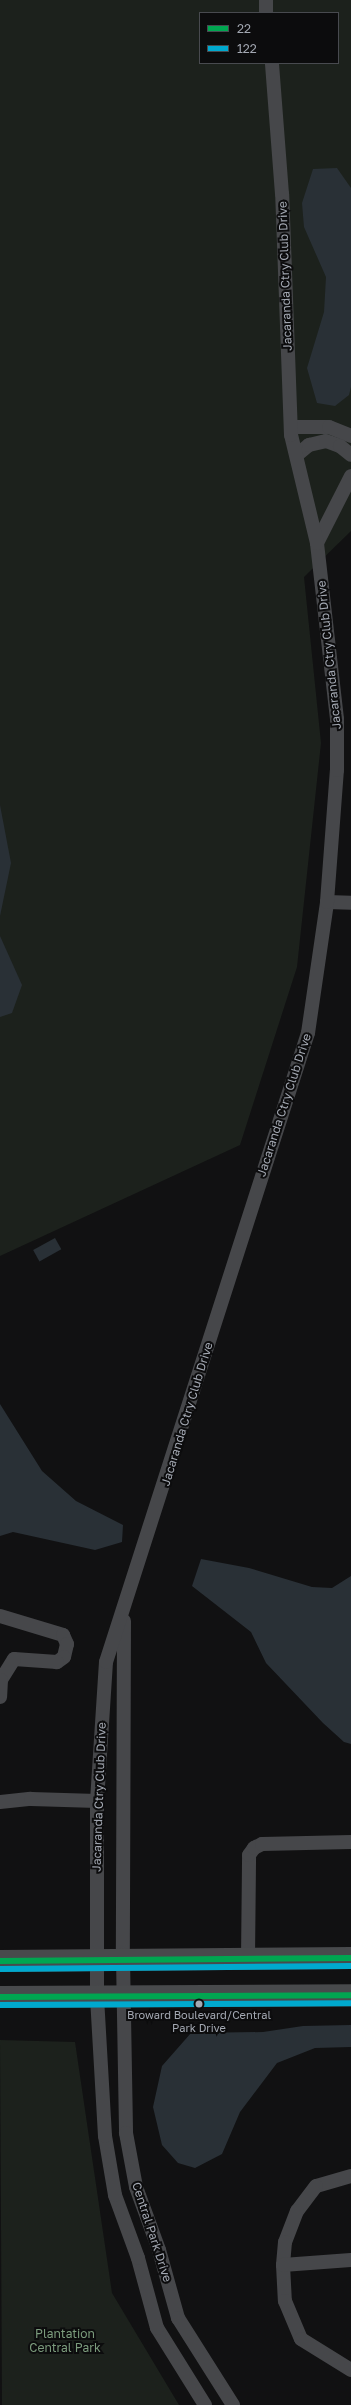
<!DOCTYPE html>
<style>
body{margin:0}
#map{position:relative;width:351px;height:2405px;overflow:hidden;background:#111112;font-family:"Golos Text",sans-serif}
div>[style]{position:absolute}
[style*='--x']{left:calc(var(--x)*1px);top:calc(var(--y)*1px);width:calc(var(--w)*1px);rotate:calc(var(--a)*1deg)}
.green>*{inset:0;background:#1c211c}
.water>*{inset:0;background:#293036;transform-origin:0 0}
.minor>*{height:14px;margin:-7px;padding:0 7px;transform-origin:7px;border-radius:7px;background:#46474a}
.primary>*{height:22px;margin:-11px;padding:0 11px;transform-origin:11px;border-radius:11px;background:#484a4c}
.bus-1>*{height:6px;margin:-3px;padding:0 3px;transform-origin:3px;border-radius:3px;background:#00a651}
.bus-2>*{height:6px;margin:-3px;padding:0 3px;transform-origin:3px;border-radius:3px;background:#00a9ce}
.dots>*{width:11px;height:11px;translate:-50% -50%;box-sizing:border-box;border:2px solid #0c0c0d;border-radius:50%}
span{translate:-50% -50%;white-space:nowrap;text-align:center;line-height:1.15;-webkit-text-stroke:4px #0c0c0d;paint-order:stroke}
.bus-label{font-size:11px;color:#a3a8b2}
.street-label{font-size:12px;color:#a3a8b2}
.park-label{font-size:12px;color:#7c9c7d}
.legend{position:absolute;left:199px;top:12px;width:140px;height:52px;box-sizing:border-box;background:#0c0c0d;border:1px solid #484a4f;margin:0;padding:5px 7px;list-style:none;font-size:12px;color:#a3a8b2}
.legend li{display:flex;align-items:center;gap:8px;height:20px}
.legend b{width:20px;border:1px solid #484a4f}
</style>
<div id="map">
<div class="green">
<div style="clip-path:polygon(evenodd,0 0,351px 0,351px 531px,304px 577px,321px 743px,297px 967px,240px 1145px,0 1256px,0 0,200px 13px,338px 13px,338px 63px,200px 63px,200px 13px)"></div>
<div style="clip-path:polygon(0 2040px,75px 2042px,112px 2293px,179px 2405px,2px 2405px)"></div>
</div>
<div class="water">
<div style="clip-path:polygon(337px 168px,351px 188px,351px 387px,349px 395px,335px 406px,317px 403px,307px 368px,324px 312px,326px 277px,304px 227px,302px 203px,313px 169px)"></div>
<div style="clip-path:polygon(0 805px,11px 863px,0 916px)"></div>
<div style="clip-path:polygon(0 936px,22px 985px,12px 1013px,0 1017px)"></div>
<div style="left:55px;top:1238px;width:13px;height:25px;rotate:61deg"></div>
<div style="clip-path:polygon(0 1404px,42px 1471px,76px 1501px,123px 1525px,122px 1542px,95px 1550px,13px 1532px,0 1536px)"></div>
<div style="clip-path:polygon(201px 1559px,249px 1568px,312px 1587px,332px 1588px,351px 1576px,351px 1744px,344px 1742px,323px 1723px,266px 1663px,251px 1632px,192px 1586px)"></div>
<div style="clip-path:polygon(351px 2025px,351px 2047px,315px 2048px,277px 2063px,240px 2112px,222px 2154px,195px 2168px,178px 2163px,162px 2145px,153px 2107px,162px 2066px,191px 2033px,263px 2032px,303px 2026px)"></div>
</div>
<div class="minor">
<div style="--x:266;--y:0;--w:13;--a:90"></div>
<div style="--x:291;--y:427;--w:38;--a:0"></div>
<div style="--x:329;--y:427;--w:24;--a:22"></div>
<div style="--x:297;--y:455;--w:16;--a:-40"></div>
<div style="--x:309;--y:445;--w:17;--a:-13"></div>
<div style="--x:326;--y:441;--w:15;--a:20"></div>
<div style="--x:340;--y:446;--w:14;--a:39"></div>
<div style="--x:317;--y:543;--w:75;--a:-63.1"></div>
<div style="--x:327;--y:902;--w:24;--a:2"></div>
<div style="--x:0;--y:1616;--w:66;--a:16.8"></div>
<div style="--x:63;--y:1635;--w:10;--a:66"></div>
<div style="--x:67;--y:1644;--w:13;--a:103"></div>
<div style="--x:64;--y:1657;--w:9;--a:144"></div>
<div style="--x:57;--y:1662;--w:43;--a:-176"></div>
<div style="--x:14;--y:1659;--w:25;--a:122"></div>
<div style="--x:1;--y:1680;--w:17;--a:93"></div>
<div style="--x:124;--y:1621;--w:337;--a:90.2"></div>
<div style="--x:123;--y:1958;--w:175;--a:89"></div>
<div style="--x:126;--y:2133;--w:55;--a:79.5"></div>
<div style="--x:136;--y:2187;--w:67;--a:69.9"></div>
<div style="--x:159;--y:2250;--w:71;--a:74.4"></div>
<div style="--x:178;--y:2318;--w:103;--a:57.7"></div>
<div style="--x:0;--y:1802;--w:31;--a:-6"></div>
<div style="--x:31;--y:1799;--w:66;--a:1.7"></div>
<div style="--x:248;--y:1958;--w:103;--a:-89.4"></div>
<div style="--x:249;--y:1855;--w:9;--a:-54"></div>
<div style="--x:254;--y:1848;--w:9;--a:-27"></div>
<div style="--x:262;--y:1844;--w:89;--a:-1.3"></div>
<div style="--x:351;--y:2176;--w:36;--a:164"></div>
<div style="--x:316;--y:2186;--w:31;--a:127"></div>
<div style="--x:297;--y:2211;--w:33;--a:111"></div>
<div style="--x:285;--y:2242;--w:23;--a:95"></div>
<div style="--x:283;--y:2265;--w:36;--a:87"></div>
<div style="--x:285;--y:2301;--w:41;--a:67.2"></div>
<div style="--x:301;--y:2339;--w:59;--a:31.8"></div>
<div style="--x:283;--y:2265;--w:68;--a:-4.2"></div>
<div style="--x:205;--y:2405;--w:91;--a:-121.9"></div>
<div style="--x:157;--y:2328;--w:73;--a:-105.2"></div>
<div style="--x:138;--y:2258;--w:67;--a:-110.1"></div>
<div style="--x:115;--y:2195;--w:60;--a:-99.6"></div>
<div style="--x:105;--y:2136;--w:139;--a:-93.3"></div>
<div style="--x:97;--y:1997;--w:196;--a:-90"></div>
<div style="--x:97;--y:1801;--w:139;--a:-86.3"></div>
<div style="--x:106;--y:1662;--w:661;--a:-72.2"></div>
<div style="--x:308;--y:1033;--w:132;--a:-81.7"></div>
<div style="--x:327;--y:902;--w:132;--a:-85.7"></div>
<div style="--x:337;--y:770;--w:51;--a:-90"></div>
<div style="--x:337;--y:719;--w:177;--a:-96.5"></div>
<div style="--x:317;--y:543;--w:111;--a:-103.5"></div>
<div style="--x:291;--y:435;--w:241;--a:-92.1"></div>
<div style="--x:282;--y:194;--w:131;--a:-94.4"></div>
</div>
<div class="primary">
<div style="--x:0;--y:1961;--w:351;--a:-0.5"></div>
<div style="--x:0;--y:1997;--w:351;--a:-0.3"></div>
</div>
<div class="bus-1">
<div style="--x:0;--y:1961;--w:351;--a:-0.5"></div>
<div style="--x:0;--y:1997;--w:351;--a:-0.3"></div>
</div>
<div class="bus-2">
<div style="--x:0;--y:1969;--w:351;--a:-0.5"></div>
<div style="--x:0;--y:2005;--w:351;--a:-0.3"></div>
</div>
<div class="dots">
<div style="left:199px;top:2004px;background:#a3a8b2"></div>
</div>
<div class="bus-label">
<span style="left:199px;top:2022px">Broward Boulevard/Central<br>Park Drive</span>
</div>
<div class="street-label">
<span style="left:285px;top:276px;rotate:-92deg">Jacaranda Ctry Club Drive</span>
<span style="left:329px;top:655px;rotate:-96deg">Jacaranda Ctry Club Drive</span>
<span style="left:284px;top:1105px;rotate:-72deg">Jacaranda Ctry Club Drive</span>
<span style="left:187px;top:1414px;rotate:-73deg">Jacaranda Ctry Club Drive</span>
<span style="left:99px;top:1797px;rotate:-88deg">Jacaranda Ctry Club Drive</span>
<span style="left:152px;top:2232px;rotate:72deg">Central Park Drive</span>
</div>
<div class="park-label">
<span style="left:65px;top:2341px">Plantation<br>Central Park</span>
</div>
<ul class="legend">
<li><b style="height:5px;background:#00a651"></b>22</li>
<li><b style="height:5px;background:#00a9ce"></b>122</li>
</ul>
</div>
